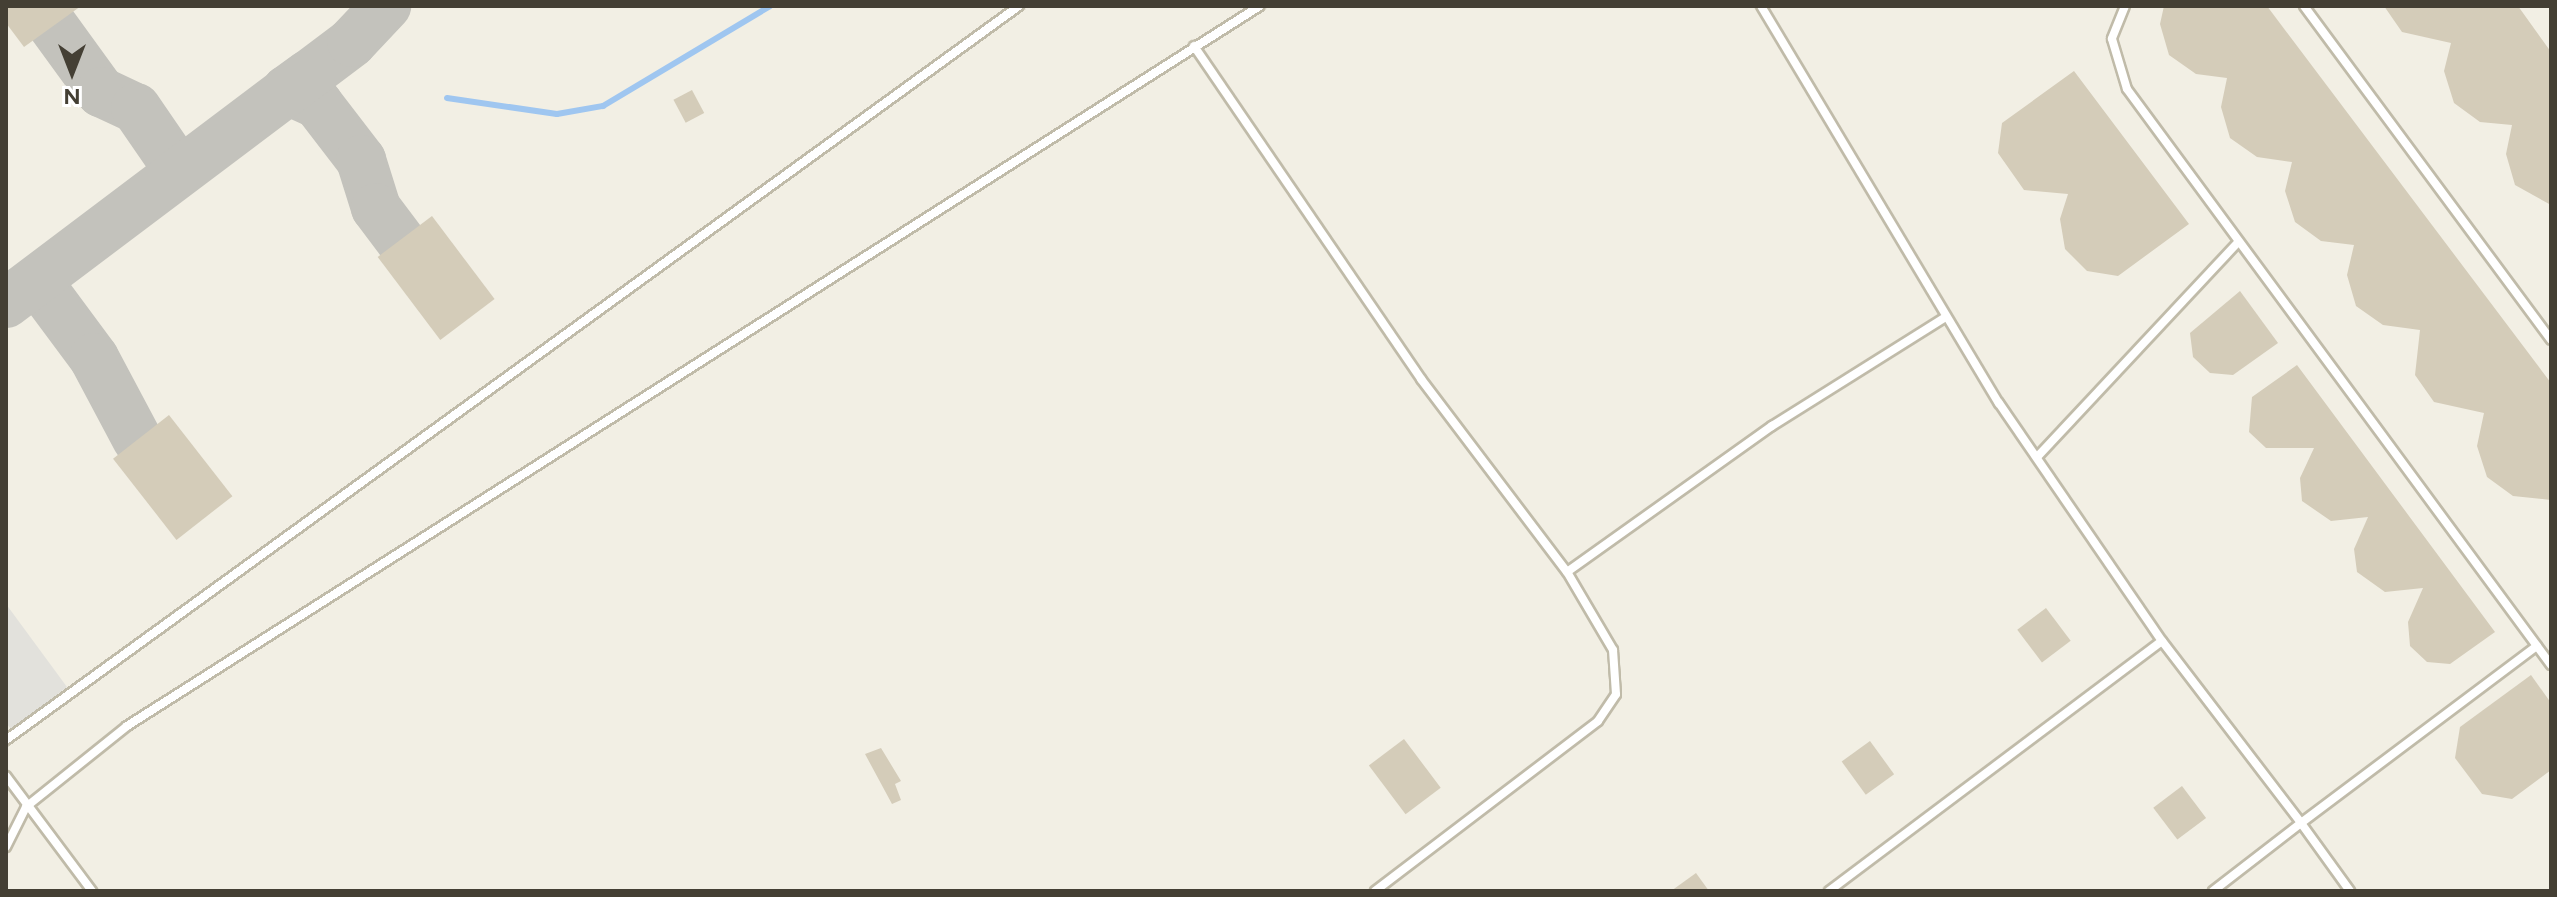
<!DOCTYPE html>
<style>
body{margin:0}
#map{position:relative;width:2557px;height:897px;overflow:hidden;background:#f2efe4;font-family:Figtree,sans-serif}
div>[style]{position:absolute}
[style*='--x']{left:calc(var(--x)*1px);top:calc(var(--y)*1px);width:calc(var(--w)*1px);rotate:calc(var(--a)*1deg)}
.parking>*{inset:0;background:#e2e1dc}
.stream>*{height:6px;margin:-3px;padding:0 3px;transform-origin:3px;border-radius:3px;background:#9fc6f0}
.taxiway>*{height:50px;margin:-25px;padding:0 25px;transform-origin:25px;border-radius:25px;background:#c3c2bc}
.building>*{inset:0;background:#d4ccb9;transform-origin:0 0}
.roads{filter:drop-shadow(2px 0 #c0bba9) drop-shadow(-2px 0 #c0bba9) drop-shadow(0 2px #c0bba9) drop-shadow(0 -2px #c0bba9)}
.service>*{height:8px;margin:-4px;padding:0 4px;transform-origin:4px;border-radius:4px;background:#fff}
span{translate:-50% -50%;white-space:nowrap;text-align:center;line-height:1.15;-webkit-text-stroke:6px #fff;paint-order:stroke}
.frame{position:absolute;inset:0;border:8px solid #443f34;pointer-events:none}
.north{position:absolute;left:32px;top:32px;width:80px;height:80px;-webkit-text-stroke:6px #fff;paint-order:stroke;rotate:180deg;font-size:22px;font-weight:700;line-height:32px;text-align:center;color:#443f34}
.north::after{content:'';display:block;margin:auto;width:28px;height:36px;background:#443f34;clip-path:polygon(50% 0,100% 100%,50% 72%,0 100%)}
</style>
<div id="map">
<div class="parking">
<div style="clip-path:polygon(6px 604px,67px 687px,12px 730px,6px 723px)"></div>
</div>
<div class="stream">
<div style="--x:447;--y:98;--w:111;--a:8.3"></div>
<div style="--x:557;--y:114;--w:47;--a:-9.9"></div>
<div style="--x:603;--y:106;--w:195;--a:-30.9"></div>
</div>
<div class="taxiway">
<div style="--x:53;--y:26;--w:82;--a:54"></div>
<div style="--x:101;--y:92;--w:38;--a:25"></div>
<div style="--x:136;--y:108;--w:62;--a:55.5"></div>
<div style="--x:308;--y:75;--w:26;--a:144"></div>
<div style="--x:287;--y:90;--w:34;--a:24"></div>
<div style="--x:318;--y:104;--w:71;--a:52.5"></div>
<div style="--x:361;--y:160;--w:50;--a:72.6"></div>
<div style="--x:376;--y:208;--w:40;--a:53"></div>
<div style="--x:51;--y:300;--w:72;--a:53.4"></div>
<div style="--x:94;--y:358;--w:92;--a:62"></div>
<div style="--x:6;--y:303;--w:433;--a:-37"></div>
<div style="--x:352;--y:42;--w:50;--a:-46.6"></div>
</div>
<div class="building">
<div style="clip-path:polygon(6px 6px,81px 6px,24px 47px,6px 23px)"></div>
<div style="clip-path:polygon(2164px 6px,2267px 6px,2551px 383px,2551px 500px,2513px 496px,2487px 477px,2477px 446px,2484px 413px,2434px 402px,2415px 375px,2420px 330px,2383px 325px,2356px 306px,2347px 275px,2354px 245px,2321px 241px,2295px 222px,2285px 191px,2292px 162px,2257px 157px,2230px 138px,2221px 107px,2227px 78px,2196px 74px,2169px 55px,2160px 24px)"></div>
<div style="clip-path:polygon(2384px 6px,2518px 6px,2551px 52px,2551px 205px,2515px 185px,2506px 154px,2512px 125px,2480px 122px,2454px 103px,2444px 71px,2451px 43px,2402px 32px)"></div>
<div style="clip-path:polygon(2074px 71px,2189px 224px,2118px 276px,2087px 271px,2065px 249px,2060px 219px,2068px 194px,2024px 190px,1998px 153px,2002px 123px)"></div>
<div style="left:692px;top:90px;width:26px;height:21px;rotate:62deg"></div>
<div style="left:432px;top:216px;width:104px;height:68px;rotate:53deg"></div>
<div style="clip-path:polygon(2240px 291px,2278px 343px,2233px 375px,2210px 373px,2193px 357px,2190px 333px)"></div>
<div style="clip-path:polygon(2297px 365px,2495px 632px,2450px 664px,2427px 662px,2410px 646px,2408px 622px,2423px 588px,2385px 592px,2357px 572px,2354px 549px,2368px 517px,2331px 521px,2302px 501px,2300px 478px,2314px 448px,2266px 448px,2249px 432px,2252px 397px)"></div>
<div style="left:169px;top:415px;width:103px;height:71px;rotate:52deg"></div>
<div style="left:2046px;top:608px;width:41px;height:36px;rotate:53deg"></div>
<div style="clip-path:polygon(2531px 675px,2551px 703px,2551px 770px,2512px 799px,2482px 794px,2455px 758px,2460px 727px)"></div>
<div style="left:1404px;top:739px;width:61px;height:44px;rotate:53deg"></div>
<div style="left:1870px;top:741px;width:41px;height:35px;rotate:54deg"></div>
<div style="clip-path:polygon(881px 748px,901px 781px,895px 784px,901px 800px,892px 804px,865px 754px)"></div>
<div style="left:2182px;top:786px;width:40px;height:36px;rotate:53deg"></div>
<div style="clip-path:polygon(1696px 873px,1709px 891px,1671px 891px)"></div>
</div>
<div class="roads">
<div class="service">
<div style="--x:1761;--y:6;--w:463;--a:59.1"></div>
<div style="--x:1999;--y:403;--w:288;--a:55.6"></div>
<div style="--x:2162;--y:641;--w:229;--a:52.6"></div>
<div style="--x:2301;--y:823;--w:295;--a:-36.9"></div>
<div style="--x:2125;--y:6;--w:35;--a:112"></div>
<div style="--x:2112;--y:39;--w:52;--a:73.3"></div>
<div style="--x:2127;--y:89;--w:715;--a:53.64"></div>
<div style="--x:2304;--y:6;--w:415;--a:53.5"></div>
<div style="--x:1194;--y:46;--w:403;--a:55.7"></div>
<div style="--x:1421;--y:379;--w:242;--a:52.9"></div>
<div style="--x:1567;--y:572;--w:252;--a:-35.5"></div>
<div style="--x:1772;--y:426;--w:205;--a:-32.1"></div>
<div style="--x:2038;--y:456;--w:293;--a:-46.9"></div>
<div style="--x:6;--y:740;--w:1251;--a:-35.93"></div>
<div style="--x:6;--y:776;--w:144;--a:53.2"></div>
<div style="--x:6;--y:847;--w:45;--a:-63.4"></div>
<div style="--x:26;--y:807;--w:129;--a:-38.7"></div>
<div style="--x:127;--y:726;--w:1342;--a:-32.44"></div>
<div style="--x:1375;--y:891;--w:280;--a:-37.3"></div>
<div style="--x:1598;--y:721;--w:32;--a:-56"></div>
<div style="--x:1616;--y:694;--w:44;--a:-93.9"></div>
<div style="--x:1613;--y:650;--w:91;--a:-120.5"></div>
<div style="--x:1829;--y:891;--w:416;--a:-36.9"></div>
<div style="--x:2213;--y:891;--w:111;--a:-37.7"></div>
<div style="--x:2301;--y:823;--w:84;--a:54.2"></div>
</div>
</div>
<div class="frame"></div>
<div class="north">N</div>
</div>
